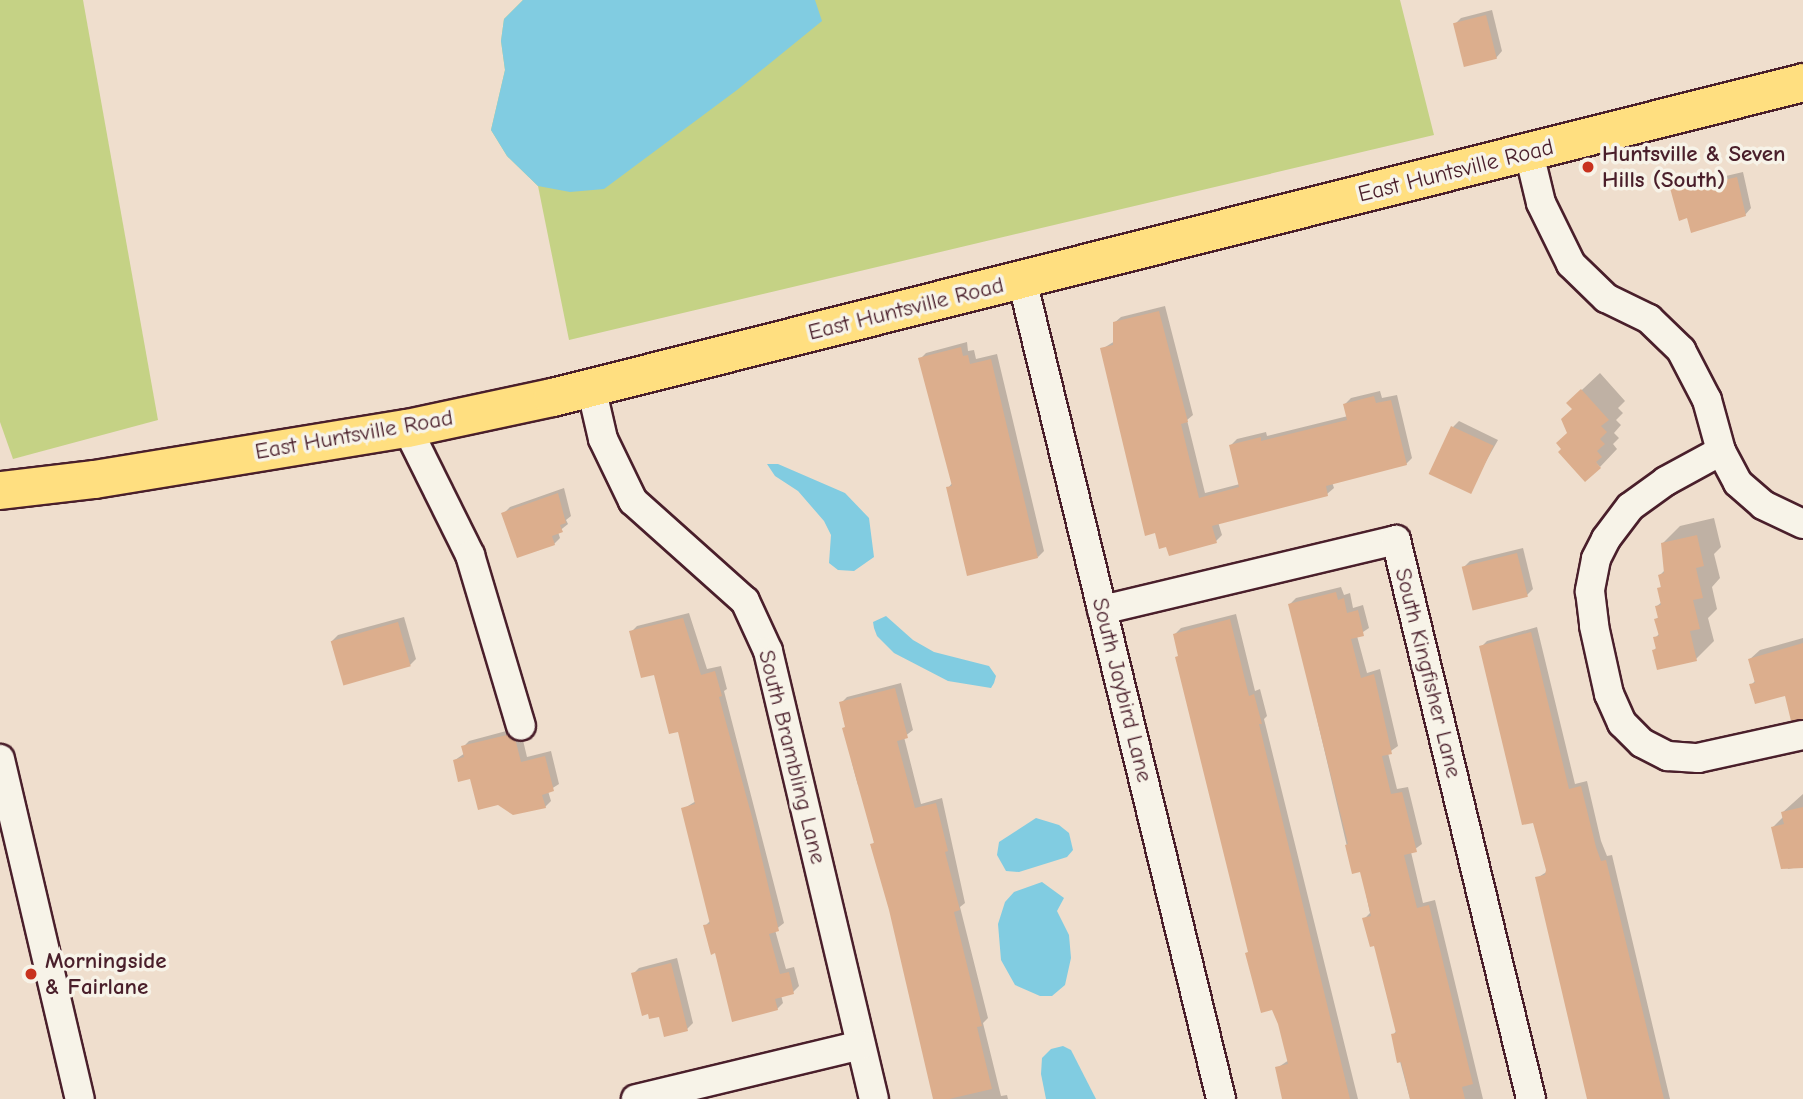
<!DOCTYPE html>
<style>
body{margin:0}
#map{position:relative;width:1803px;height:1099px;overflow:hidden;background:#efdecd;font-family:"Comic Neue",sans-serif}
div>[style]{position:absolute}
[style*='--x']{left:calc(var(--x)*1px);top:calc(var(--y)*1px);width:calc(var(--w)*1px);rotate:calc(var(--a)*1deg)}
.green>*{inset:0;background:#c5d285}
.water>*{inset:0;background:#81cce1}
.shadow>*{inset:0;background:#0003}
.building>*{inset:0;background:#dcae8d;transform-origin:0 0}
.roads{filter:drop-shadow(2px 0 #4a1f2b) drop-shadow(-2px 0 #4a1f2b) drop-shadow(0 2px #4a1f2b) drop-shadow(0 -2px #4a1f2b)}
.minor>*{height:28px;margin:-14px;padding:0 14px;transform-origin:14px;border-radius:14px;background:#f7f3e8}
.major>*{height:37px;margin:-18.5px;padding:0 18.5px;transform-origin:18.5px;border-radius:18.5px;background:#ffdf80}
.dots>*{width:19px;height:19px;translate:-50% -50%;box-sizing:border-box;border:4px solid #f7f3e8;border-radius:50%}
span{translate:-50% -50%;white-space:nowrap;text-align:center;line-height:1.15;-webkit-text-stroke:7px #f7f3e8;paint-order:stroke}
.poi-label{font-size:23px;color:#4a1f2b;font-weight:700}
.left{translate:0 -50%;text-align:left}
.street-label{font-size:23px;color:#4a1f2b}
</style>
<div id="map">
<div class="green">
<div style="clip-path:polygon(0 0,83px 0,158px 420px,13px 459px,0 422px)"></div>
<div style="clip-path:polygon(523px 0,1400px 0,1434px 135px,569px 340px,538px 186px,507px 156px,491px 130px,505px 70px,501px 41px,504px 19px)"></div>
</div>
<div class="water">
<div style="clip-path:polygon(523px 0,815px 0,822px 21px,737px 90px,604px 189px,570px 192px,538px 186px,507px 156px,491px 130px,505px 70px,501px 41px,504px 19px)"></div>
<div style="clip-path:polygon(767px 464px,778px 464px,845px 493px,869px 518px,874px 557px,854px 571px,838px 570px,829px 563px,831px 535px,824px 521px,798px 491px,775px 476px)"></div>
<div style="clip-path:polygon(886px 616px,913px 640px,934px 652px,989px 666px,996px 676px,994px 683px,991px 688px,948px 681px,894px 653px,877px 636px,874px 628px,873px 622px)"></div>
<div style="clip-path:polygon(1036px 818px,1059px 825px,1069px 833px,1073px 850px,1067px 857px,1019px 872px,1006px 871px,997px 855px,999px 842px)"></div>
<div style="clip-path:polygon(1042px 882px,1064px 898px,1057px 911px,1069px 935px,1071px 958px,1065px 985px,1052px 996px,1040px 996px,1015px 985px,1001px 960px,998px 924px,1005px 902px,1014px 892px)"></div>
<div style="clip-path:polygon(1063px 1046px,1071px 1050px,1096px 1099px,1046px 1099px,1041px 1074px,1042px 1058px,1051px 1049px)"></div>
</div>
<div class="shadow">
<div style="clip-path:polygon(1492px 10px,1502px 51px,1496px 58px,1455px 24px,1461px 18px)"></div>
<div style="clip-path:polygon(1710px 169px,1713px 179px,1743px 172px,1751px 208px,1745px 215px,1688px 216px,1672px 189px,1678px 183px)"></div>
<div style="clip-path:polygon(1165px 306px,1193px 415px,1187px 420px,1205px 493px,1240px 484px,1231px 445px,1237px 439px,1266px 432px,1267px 436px,1348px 416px,1345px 404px,1351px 398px,1380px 391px,1382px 398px,1397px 395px,1412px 458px,1406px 464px,1332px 482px,1334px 488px,1327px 494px,1218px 522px,1222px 535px,1216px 541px,1102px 349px,1115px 341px,1114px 323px,1121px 317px)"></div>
<div style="clip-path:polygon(967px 342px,968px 351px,974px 350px,976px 359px,997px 354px,1044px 551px,1038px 557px,948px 488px,953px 482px,920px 359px,926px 353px)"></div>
<div style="clip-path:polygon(1600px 373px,1625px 401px,1618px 408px,1623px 413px,1616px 420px,1621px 425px,1614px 433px,1619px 438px,1613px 444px,1617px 449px,1600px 467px,1569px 433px,1574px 409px,1568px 403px)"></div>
<div style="clip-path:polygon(1459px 421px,1498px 440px,1471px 488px,1453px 427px)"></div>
<div style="clip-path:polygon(564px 488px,571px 516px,566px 520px,568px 524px,558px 532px,560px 538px,554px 544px,504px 513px,510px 507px)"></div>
<div style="clip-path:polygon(1714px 518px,1721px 547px,1714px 554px,1720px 578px,1712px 587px,1717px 609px,1708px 618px,1714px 641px,1696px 659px,1654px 650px,1657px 647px,1655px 638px,1660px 633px,1656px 619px,1660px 616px,1657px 606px,1662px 602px,1660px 575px,1665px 570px,1662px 544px,1680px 526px)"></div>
<div style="clip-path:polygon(1523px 548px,1533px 589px,1527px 595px,1464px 567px,1470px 561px)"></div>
<div style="clip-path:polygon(1341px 587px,1344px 595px,1350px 593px,1353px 608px,1363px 605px,1369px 628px,1357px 636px,1367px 673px,1380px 669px,1398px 746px,1388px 753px,1397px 789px,1408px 787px,1422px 844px,1411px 852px,1423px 903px,1435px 900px,1483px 1099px,1410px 1099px,1393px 1035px,1397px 1030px,1376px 944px,1364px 919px,1370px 913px,1361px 870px,1353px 872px,1290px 604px,1296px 598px)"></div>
<div style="clip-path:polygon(689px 613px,707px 669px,721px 666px,727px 689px,724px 691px,784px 923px,775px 930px,786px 969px,794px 967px,799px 986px,793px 992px,781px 995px,783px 1003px,777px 1009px,717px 951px,705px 926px,711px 920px,683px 809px,696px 801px,679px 729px,655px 673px,631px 632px,637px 626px)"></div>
<div style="clip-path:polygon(1236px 614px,1255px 691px,1260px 689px,1267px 716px,1264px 719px,1358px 1099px,1284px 1099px,1277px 1068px,1289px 1060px,1175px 634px,1181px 628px)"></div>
<div style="clip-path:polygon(404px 617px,416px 659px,410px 665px,332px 641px,338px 635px)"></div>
<div style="clip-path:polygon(1537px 627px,1575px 784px,1587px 781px,1601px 841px,1607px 856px,1612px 855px,1670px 1099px,1589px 1099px,1537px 878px,1548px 871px,1481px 647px,1487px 641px)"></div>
<div style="clip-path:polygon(1803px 638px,1803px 705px,1787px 694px,1751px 685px,1756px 680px,1750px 659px,1760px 650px)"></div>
<div style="clip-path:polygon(901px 683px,913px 730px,904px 737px,921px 804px,942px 798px,965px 903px,960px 907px,988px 1018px,983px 1023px,1001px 1096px,1007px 1095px,1008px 1099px,934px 1099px,891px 910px,872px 845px,875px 841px,861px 785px,858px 785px,852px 763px,841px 703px,847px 697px)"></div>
<div style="clip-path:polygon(514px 729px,522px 736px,527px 757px,551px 751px,559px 784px,548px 791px,551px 801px,545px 807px,471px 777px,455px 760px,465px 753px,463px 747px,469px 741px)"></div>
<div style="clip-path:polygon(1803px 794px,1803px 866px,1788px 869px,1773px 827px,1784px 816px,1783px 812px)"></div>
<div style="clip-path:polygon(677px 958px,693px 1023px,687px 1029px,660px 1015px,633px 974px,639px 968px)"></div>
</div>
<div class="building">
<div style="left:1486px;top:15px;width:45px;height:34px;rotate:76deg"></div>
<div style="clip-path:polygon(1704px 174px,1707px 184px,1737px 177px,1746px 216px,1691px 233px,1687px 218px,1679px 221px,1670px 188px)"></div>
<div style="clip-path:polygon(1159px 311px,1188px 422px,1181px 424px,1199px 498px,1239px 487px,1229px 445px,1261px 437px,1261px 441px,1347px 420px,1343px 404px,1374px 396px,1376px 403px,1391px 400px,1407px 465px,1326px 486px,1328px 496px,1212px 526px,1217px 543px,1169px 556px,1166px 547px,1159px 549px,1155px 533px,1145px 536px,1100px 348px,1113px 345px,1113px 322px)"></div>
<div style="clip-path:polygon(961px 347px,963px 356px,968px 355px,970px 364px,991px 359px,1038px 558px,967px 576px,946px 487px,952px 486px,918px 358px)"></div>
<div style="clip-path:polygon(1581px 389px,1609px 420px,1601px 426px,1607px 432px,1600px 439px,1605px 444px,1597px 451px,1602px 457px,1596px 462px,1601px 468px,1585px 482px,1558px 452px,1561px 449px,1556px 443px,1567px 433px,1561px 419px,1572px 409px,1566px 403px)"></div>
<div style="left:1451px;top:426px;width:47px;height:53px;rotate:25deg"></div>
<div style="clip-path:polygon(558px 493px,566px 523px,560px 525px,563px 532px,552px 536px,555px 545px,517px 558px,501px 513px)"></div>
<div style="clip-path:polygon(1697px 535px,1704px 566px,1696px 568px,1703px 598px,1693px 600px,1700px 629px,1690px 631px,1697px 661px,1657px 670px,1652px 650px,1656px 649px,1653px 637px,1659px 636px,1654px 619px,1658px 618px,1655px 606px,1661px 605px,1657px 588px,1661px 587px,1658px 575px,1664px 573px,1661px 543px)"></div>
<div style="left:1517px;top:553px;width:45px;height:57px;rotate:76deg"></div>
<div style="clip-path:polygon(1336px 592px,1338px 600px,1344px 598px,1347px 613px,1358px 610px,1364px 636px,1351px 639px,1361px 678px,1374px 674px,1392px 754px,1382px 756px,1391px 794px,1402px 792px,1417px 852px,1404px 855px,1417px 908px,1429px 905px,1473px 1084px,1462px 1087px,1465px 1099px,1410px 1099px,1401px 1062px,1397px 1063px,1391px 1034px,1396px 1033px,1374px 946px,1370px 947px,1362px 918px,1371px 916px,1360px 872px,1352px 874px,1345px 845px,1348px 844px,1288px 604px)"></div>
<div style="clip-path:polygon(683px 618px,701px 675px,715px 671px,722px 696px,719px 697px,752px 817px,779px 931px,769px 934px,780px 974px,789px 972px,794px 994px,775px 999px,778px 1010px,732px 1022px,715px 953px,711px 955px,703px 925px,710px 924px,681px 808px,695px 804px,678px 732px,669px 734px,654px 675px,641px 678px,629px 631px)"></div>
<div style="clip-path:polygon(1230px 619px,1249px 696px,1254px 694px,1262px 724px,1259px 724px,1350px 1099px,1282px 1099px,1275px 1067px,1288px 1064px,1278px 1024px,1272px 1010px,1261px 1013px,1245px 953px,1248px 952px,1175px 657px,1178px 656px,1173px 634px)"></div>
<div style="left:398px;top:622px;width:46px;height:70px;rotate:74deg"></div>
<div style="clip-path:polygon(1531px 632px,1569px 789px,1581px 786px,1596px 847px,1601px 861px,1606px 860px,1664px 1099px,1587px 1099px,1535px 877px,1545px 875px,1546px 870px,1533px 823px,1522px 825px,1479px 646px)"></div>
<div style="clip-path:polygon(1803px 643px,1803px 719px,1791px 721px,1785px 696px,1755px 704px,1749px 684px,1755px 683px,1748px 659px)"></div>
<div style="clip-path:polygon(895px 688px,908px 738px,897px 741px,915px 808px,936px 803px,948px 851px,945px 852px,960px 910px,954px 912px,982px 1026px,977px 1027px,992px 1089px,949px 1099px,933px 1099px,889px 910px,870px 844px,874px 843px,842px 728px,845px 727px,839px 702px)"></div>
<div style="clip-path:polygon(507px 735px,516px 742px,521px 762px,545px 756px,554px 791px,542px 795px,546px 808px,513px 815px,498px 805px,478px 810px,470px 779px,458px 782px,453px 760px,464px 757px,461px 746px)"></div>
<div style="clip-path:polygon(1803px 807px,1803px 868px,1781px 869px,1771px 827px,1784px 824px,1781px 812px)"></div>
<div style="clip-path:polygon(671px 963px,688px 1031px,664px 1037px,659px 1017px,649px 1019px,648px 1014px,642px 1016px,631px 973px)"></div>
</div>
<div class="roads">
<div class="minor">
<div style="--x:1529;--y:153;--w:51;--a:76.5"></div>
<div style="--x:1541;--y:203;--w:68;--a:63.8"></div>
<div style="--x:1571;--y:264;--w:49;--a:44.2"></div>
<div style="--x:1606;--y:298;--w:48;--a:26"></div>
<div style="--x:1649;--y:319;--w:45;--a:44.1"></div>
<div style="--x:1681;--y:350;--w:56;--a:62.5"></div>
<div style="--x:1707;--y:400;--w:53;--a:74.6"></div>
<div style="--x:1721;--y:451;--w:36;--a:62"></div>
<div style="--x:1738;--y:483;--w:33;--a:41"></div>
<div style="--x:1763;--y:505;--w:44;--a:25.4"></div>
<div style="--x:1022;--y:280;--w:843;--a:76.34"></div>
<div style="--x:591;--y:387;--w:53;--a:77"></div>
<div style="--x:603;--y:439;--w:69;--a:64.2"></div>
<div style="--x:633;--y:501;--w:150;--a:41.8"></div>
<div style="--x:745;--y:601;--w:55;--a:65.3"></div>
<div style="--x:768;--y:651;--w:460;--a:76.7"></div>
<div style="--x:407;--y:428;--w:142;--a:63.6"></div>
<div style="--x:470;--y:555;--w:178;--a:73.4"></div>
<div style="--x:1721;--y:451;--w:63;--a:151.4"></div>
<div style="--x:1666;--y:481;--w:44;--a:144.2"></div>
<div style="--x:1630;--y:507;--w:40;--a:127"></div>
<div style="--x:1606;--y:539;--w:22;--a:117"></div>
<div style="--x:1596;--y:559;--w:33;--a:101"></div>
<div style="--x:1590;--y:591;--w:35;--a:83"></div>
<div style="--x:1594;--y:626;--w:70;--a:77.6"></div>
<div style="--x:1609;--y:694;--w:32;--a:66"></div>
<div style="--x:1622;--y:723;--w:28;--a:45"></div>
<div style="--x:1642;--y:743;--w:29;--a:27"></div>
<div style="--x:1668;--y:756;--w:30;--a:4"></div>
<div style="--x:1698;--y:758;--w:107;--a:-12.4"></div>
<div style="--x:1102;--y:610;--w:302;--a:-13.4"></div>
<div style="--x:1396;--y:540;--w:575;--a:76.42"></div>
<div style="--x:0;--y:759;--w:349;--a:76.8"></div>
<div style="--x:636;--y:1099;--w:231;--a:-13.5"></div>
</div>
<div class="major">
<div style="--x:0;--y:490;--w:95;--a:-6.7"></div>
<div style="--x:94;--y:479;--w:317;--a:-9.3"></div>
<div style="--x:407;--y:428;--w:148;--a:-12.1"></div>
<div style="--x:552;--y:397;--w:1290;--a:-14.13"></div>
</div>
</div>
<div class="dots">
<div style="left:1588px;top:167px;background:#c8321e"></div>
<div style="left:31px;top:974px;background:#c8321e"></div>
</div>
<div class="poi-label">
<span class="left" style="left:1602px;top:167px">Huntsville &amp; Seven<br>Hills (South)</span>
<span class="left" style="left:45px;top:974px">Morningside<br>&amp; Fairlane</span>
</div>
<div class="street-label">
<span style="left:1456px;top:171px;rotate:-14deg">East Huntsville Road</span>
<span style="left:906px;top:309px;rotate:-14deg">East Huntsville Road</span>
<span style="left:354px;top:435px;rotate:-10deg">East Huntsville Road</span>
<span style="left:1428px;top:673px;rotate:76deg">South Kingfisher Lane</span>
<span style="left:1122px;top:690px;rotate:76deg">South Jaybird Lane</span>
<span style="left:792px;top:757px;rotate:76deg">South Brambling Lane</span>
</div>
</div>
